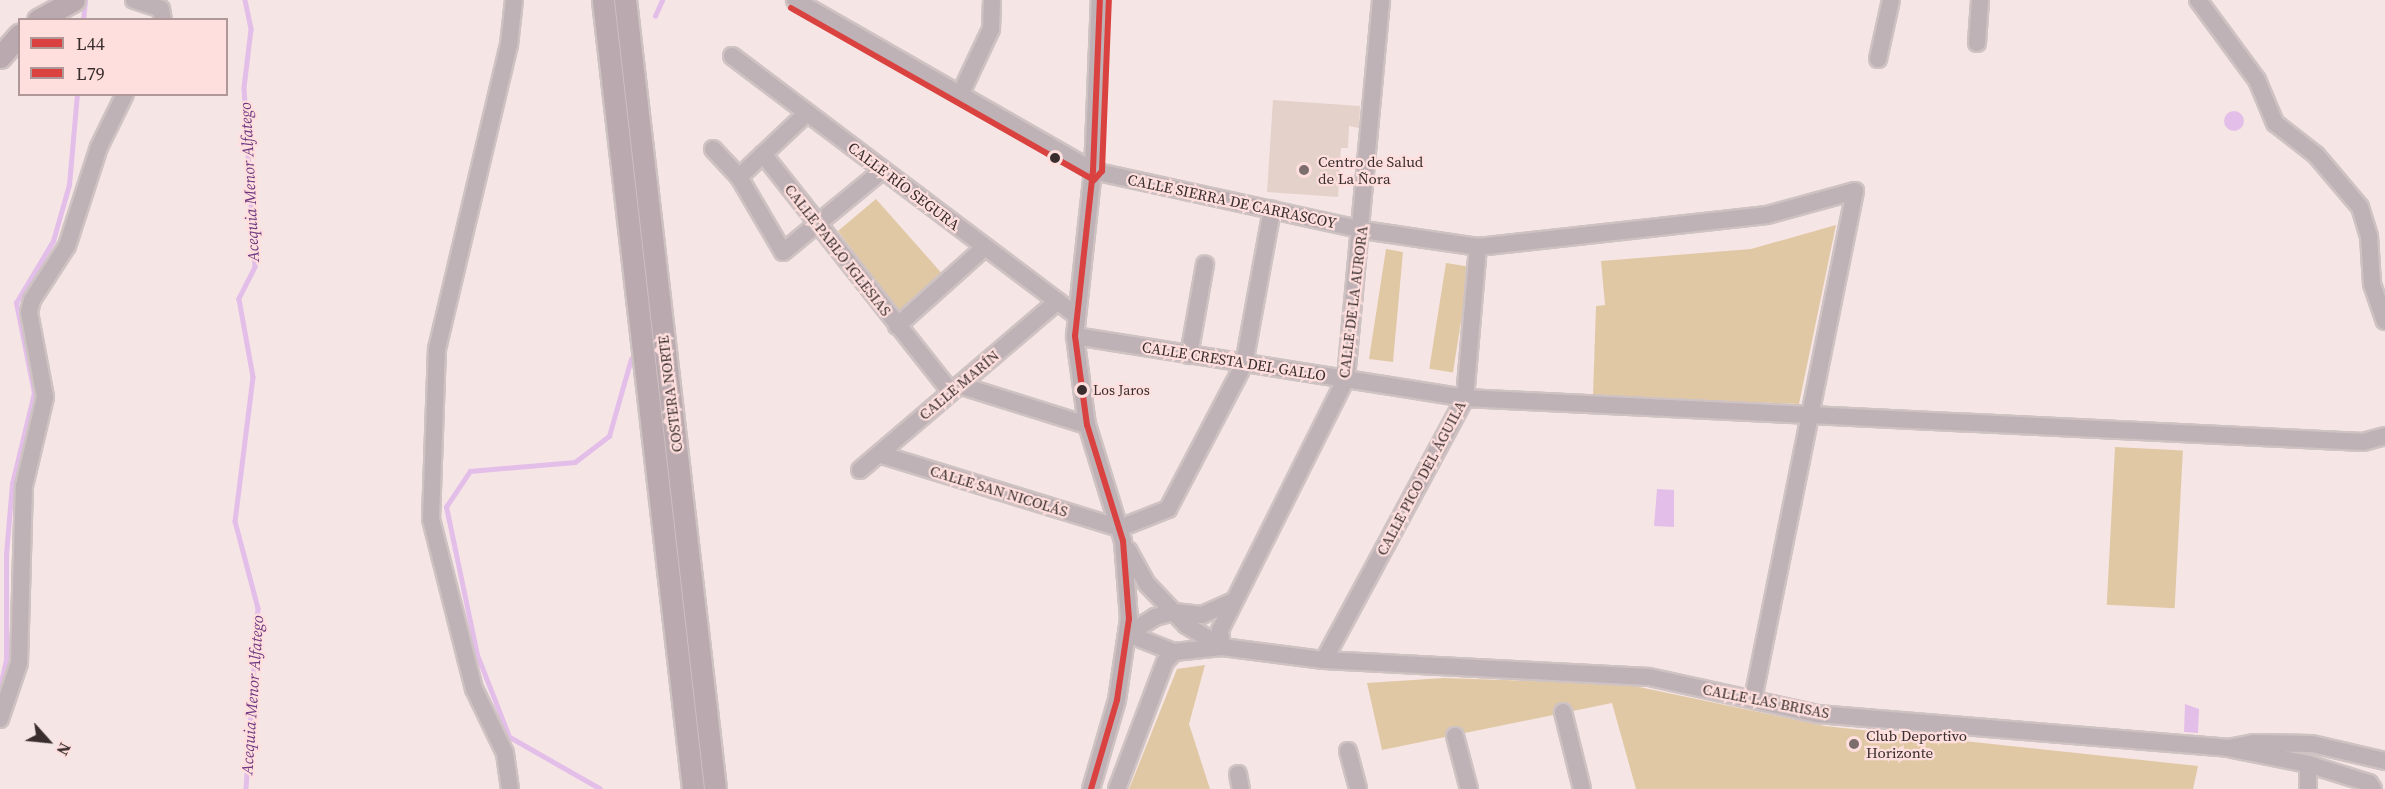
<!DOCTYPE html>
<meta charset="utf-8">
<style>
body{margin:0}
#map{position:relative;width:2385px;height:789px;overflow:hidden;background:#f6e5e5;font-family:"Source Serif 4",serif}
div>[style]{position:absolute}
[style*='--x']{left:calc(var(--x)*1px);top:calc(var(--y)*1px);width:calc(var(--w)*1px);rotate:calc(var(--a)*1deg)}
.green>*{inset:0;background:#e1c8a5;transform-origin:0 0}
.water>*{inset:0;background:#e3bee9}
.round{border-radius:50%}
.stream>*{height:4.5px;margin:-2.25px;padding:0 2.25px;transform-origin:2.25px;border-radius:2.25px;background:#e3bee9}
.building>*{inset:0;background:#e3d1ca}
.roads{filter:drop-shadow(2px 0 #cfc2c2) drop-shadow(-2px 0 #cfc2c2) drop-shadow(0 2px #cfc2c2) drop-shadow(0 -2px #cfc2c2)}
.minor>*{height:16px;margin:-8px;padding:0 8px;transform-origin:8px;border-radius:8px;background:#beb2b6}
.major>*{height:21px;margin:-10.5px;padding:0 10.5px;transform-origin:10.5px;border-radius:10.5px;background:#baaaaf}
.bus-1>*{height:6px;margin:-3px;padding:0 3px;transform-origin:3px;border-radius:3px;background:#da4241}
.bus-2>*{height:6px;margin:-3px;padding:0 3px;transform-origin:3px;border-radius:3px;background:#da4240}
.dots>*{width:16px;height:16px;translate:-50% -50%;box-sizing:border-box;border:3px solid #fedfdd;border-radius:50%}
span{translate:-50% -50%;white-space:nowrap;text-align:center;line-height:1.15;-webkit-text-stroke:4.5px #fedfdd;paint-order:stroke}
.bus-label{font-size:14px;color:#392e2d}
.left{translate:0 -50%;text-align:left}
.poi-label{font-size:15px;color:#392e2d}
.street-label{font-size:15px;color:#392e2d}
.water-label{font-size:16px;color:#6f3882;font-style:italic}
.legend{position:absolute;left:18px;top:18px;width:210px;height:78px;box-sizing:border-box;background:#fedfdd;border:2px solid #af9897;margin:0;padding:8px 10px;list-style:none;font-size:18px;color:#392e2d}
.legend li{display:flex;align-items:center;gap:12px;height:30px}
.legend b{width:30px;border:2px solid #af9897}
.north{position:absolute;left:18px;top:711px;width:60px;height:60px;-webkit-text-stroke:4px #fedfdd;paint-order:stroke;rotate:117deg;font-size:16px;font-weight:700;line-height:24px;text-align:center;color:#392e2d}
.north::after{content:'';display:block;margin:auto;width:21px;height:27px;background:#392e2d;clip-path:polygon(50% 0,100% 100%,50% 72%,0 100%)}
</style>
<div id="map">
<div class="green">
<div style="clip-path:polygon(876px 199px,945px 277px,902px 315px,838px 231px)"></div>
<div style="clip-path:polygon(1836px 225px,1799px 404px,1593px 395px,1596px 306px,1605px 305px,1601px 261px,1751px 249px)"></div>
<div style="clip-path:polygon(1386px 249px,1403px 252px,1393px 362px,1369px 359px)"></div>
<div style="left:1446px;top:263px;width:24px;height:107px;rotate:9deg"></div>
<div style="left:2115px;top:447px;width:68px;height:158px;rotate:3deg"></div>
<div style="clip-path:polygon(1205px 665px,1189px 724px,1210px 789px,1129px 789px,1177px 669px)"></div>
<div style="clip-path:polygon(1444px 678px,1625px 684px,1825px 726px,2198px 766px,2193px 789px,1636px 789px,1612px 703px,1382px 750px,1367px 683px)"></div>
</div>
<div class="water">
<div class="round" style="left:2224px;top:111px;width:20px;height:20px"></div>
<div style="clip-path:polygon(1657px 489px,1674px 490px,1674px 527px,1654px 526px)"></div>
<div style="clip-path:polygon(2185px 704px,2199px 709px,2198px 733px,2184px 732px)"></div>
</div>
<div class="stream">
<div style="--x:245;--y:0;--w:30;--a:78"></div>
<div style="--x:251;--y:29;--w:59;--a:96.8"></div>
<div style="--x:244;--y:88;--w:179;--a:86.5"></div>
<div style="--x:255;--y:267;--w:36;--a:117"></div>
<div style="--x:239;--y:299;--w:79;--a:79.8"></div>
<div style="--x:253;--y:377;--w:145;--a:97.1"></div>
<div style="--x:235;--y:521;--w:90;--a:75.2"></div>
<div style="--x:258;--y:608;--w:181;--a:93.8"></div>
<div style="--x:655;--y:16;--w:17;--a:-66"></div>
<div style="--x:83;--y:20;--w:20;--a:-84"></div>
<div style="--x:0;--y:686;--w:28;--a:-77"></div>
<div style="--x:6;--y:659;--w:105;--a:-90"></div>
<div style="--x:6;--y:554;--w:70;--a:-85.1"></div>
<div style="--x:12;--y:484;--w:94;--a:-76.4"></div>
<div style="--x:34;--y:393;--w:92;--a:-101.3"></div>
<div style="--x:16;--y:303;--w:72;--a:-59.2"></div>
<div style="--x:53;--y:241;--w:58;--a:-74.1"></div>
<div style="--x:69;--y:185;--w:91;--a:-85"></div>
<div style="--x:600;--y:789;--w:105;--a:-150.3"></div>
<div style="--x:509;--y:737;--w:88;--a:-111.3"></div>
<div style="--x:477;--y:655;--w:151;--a:-101.8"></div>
<div style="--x:446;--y:507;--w:43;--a:-56.3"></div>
<div style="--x:470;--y:471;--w:105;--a:-4.9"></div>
<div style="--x:575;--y:462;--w:43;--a:-37.4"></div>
<div style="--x:609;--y:436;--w:80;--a:-74.1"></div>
</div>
<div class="building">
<div style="clip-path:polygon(1273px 100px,1360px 106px,1359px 128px,1349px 126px,1348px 148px,1341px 148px,1338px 197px,1267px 192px)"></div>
</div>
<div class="roads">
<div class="minor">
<div style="--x:134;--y:0;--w:28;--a:18"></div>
<div style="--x:161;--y:9;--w:11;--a:80"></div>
<div style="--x:795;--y:0;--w:344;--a:29.8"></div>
<div style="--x:1093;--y:171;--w:276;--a:12.3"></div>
<div style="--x:1363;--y:230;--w:116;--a:8.4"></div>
<div style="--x:1478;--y:247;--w:291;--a:-6.3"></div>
<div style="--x:1767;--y:215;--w:91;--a:-15.3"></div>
<div style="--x:1855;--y:191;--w:518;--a:101.35"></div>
<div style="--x:2198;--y:0;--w:99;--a:53.6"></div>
<div style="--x:2257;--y:80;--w:47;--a:67.3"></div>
<div style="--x:2275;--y:123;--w:52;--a:38"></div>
<div style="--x:2316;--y:155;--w:68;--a:49.8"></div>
<div style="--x:2360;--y:207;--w:30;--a:73"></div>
<div style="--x:2369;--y:236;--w:48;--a:86.4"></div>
<div style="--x:2372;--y:284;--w:39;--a:71"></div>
<div style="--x:1977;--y:43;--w:43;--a:-86"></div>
<div style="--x:732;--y:56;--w:431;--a:37"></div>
<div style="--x:1878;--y:59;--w:60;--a:-77.6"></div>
<div style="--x:960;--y:95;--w:73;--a:-64.8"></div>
<div style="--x:991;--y:29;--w:29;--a:-88"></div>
<div style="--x:713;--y:149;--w:38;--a:47"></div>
<div style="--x:739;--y:177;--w:87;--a:59.6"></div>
<div style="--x:783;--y:252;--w:129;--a:-39.4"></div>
<div style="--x:763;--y:154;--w:303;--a:51.7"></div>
<div style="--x:739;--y:177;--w:93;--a:-43.3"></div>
<div style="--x:897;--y:326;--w:118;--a:-41.9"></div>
<div style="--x:1075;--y:336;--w:395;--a:9"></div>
<div style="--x:1465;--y:398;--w:899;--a:2.81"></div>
<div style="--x:2363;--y:442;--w:23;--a:-15"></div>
<div style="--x:1189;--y:355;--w:92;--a:-80"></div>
<div style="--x:959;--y:385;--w:134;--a:17.4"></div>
<div style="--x:879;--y:454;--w:252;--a:17.1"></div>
<div style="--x:860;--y:470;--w:260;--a:-40.5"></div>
<div style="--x:1120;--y:528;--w:52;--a:-21.6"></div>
<div style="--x:1168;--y:509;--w:164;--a:-62.3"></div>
<div style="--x:1244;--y:364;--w:157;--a:-79.7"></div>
<div style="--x:1128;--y:550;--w:39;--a:61"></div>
<div style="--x:1147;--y:584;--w:57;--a:46.4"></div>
<div style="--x:1186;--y:625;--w:42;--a:31.4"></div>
<div style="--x:1128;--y:634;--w:49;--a:21.4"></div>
<div style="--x:1174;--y:652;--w:48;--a:-5.9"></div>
<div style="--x:1222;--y:647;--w:103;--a:7.3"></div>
<div style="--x:1324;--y:660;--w:325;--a:3"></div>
<div style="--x:1649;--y:677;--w:172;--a:12.4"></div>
<div style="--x:1817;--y:714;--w:412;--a:4.7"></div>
<div style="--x:2228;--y:748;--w:26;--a:-11"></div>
<div style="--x:2254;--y:743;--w:58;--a:1"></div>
<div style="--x:2312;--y:744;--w:75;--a:13.1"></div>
<div style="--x:1128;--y:634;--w:32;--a:-32"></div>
<div style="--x:1155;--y:617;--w:20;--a:-15"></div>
<div style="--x:1174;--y:612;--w:28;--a:6"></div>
<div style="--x:1202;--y:615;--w:35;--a:-24"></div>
<div style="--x:1222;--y:647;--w:17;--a:-97"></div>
<div style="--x:1220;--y:630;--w:282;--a:-63.4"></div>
<div style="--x:1346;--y:378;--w:380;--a:-84.7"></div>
<div style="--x:1324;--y:660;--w:298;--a:-61.7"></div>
<div style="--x:1465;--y:398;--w:152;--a:-85.1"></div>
<div style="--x:1563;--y:712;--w:79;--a:76.1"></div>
<div style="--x:0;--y:719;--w:59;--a:-71.3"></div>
<div style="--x:19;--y:663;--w:177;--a:-88.4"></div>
<div style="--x:24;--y:486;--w:91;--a:-76.7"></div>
<div style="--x:45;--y:397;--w:86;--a:-100.7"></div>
<div style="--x:29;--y:312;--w:12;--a:-76"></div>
<div style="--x:32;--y:300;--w:64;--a:-57.1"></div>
<div style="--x:67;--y:246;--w:104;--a:-72.1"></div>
<div style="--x:99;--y:147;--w:59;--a:-63.9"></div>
<div style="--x:1455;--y:736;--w:55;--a:75.2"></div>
<div style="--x:2232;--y:749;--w:77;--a:11.2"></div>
<div style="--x:2308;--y:764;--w:64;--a:17.3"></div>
<div style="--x:2369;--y:783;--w:7;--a:56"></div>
<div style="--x:1348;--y:751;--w:39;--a:75"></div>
<div style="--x:1238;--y:774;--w:15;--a:79"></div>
<div style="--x:510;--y:789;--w:36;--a:-98"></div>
<div style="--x:505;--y:753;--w:71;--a:-115.8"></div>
<div style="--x:474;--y:689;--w:175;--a:-104.2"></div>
<div style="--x:431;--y:519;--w:170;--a:-88"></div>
<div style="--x:437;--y:349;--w:312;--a:-76.7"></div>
<div style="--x:509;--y:45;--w:45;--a:-83.7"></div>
<div style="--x:1091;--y:789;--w:93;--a:-73.7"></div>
<div style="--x:1117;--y:700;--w:82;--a:-81.6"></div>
<div style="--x:1129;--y:619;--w:78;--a:-94.4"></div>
<div style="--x:1123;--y:541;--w:121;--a:-107.2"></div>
<div style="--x:1087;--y:425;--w:90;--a:-97.7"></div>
<div style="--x:1075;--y:336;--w:166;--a:-83.8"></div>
<div style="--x:1093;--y:171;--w:171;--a:-87.7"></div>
<div style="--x:1117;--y:789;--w:136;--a:-69.3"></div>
<div style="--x:1165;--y:662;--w:13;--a:-48"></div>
<div style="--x:2308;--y:789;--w:25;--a:-90"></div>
</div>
<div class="major">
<div style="--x:603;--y:0;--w:794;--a:83.49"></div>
<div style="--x:625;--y:0;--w:794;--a:83.49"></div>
<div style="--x:38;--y:20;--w:41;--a:-29.1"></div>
<div style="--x:0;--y:57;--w:30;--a:-49"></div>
</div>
</div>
<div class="bus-1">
<div style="--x:1091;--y:789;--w:93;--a:-73.7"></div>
<div style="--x:1117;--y:700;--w:82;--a:-81.6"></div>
<div style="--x:1129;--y:619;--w:78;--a:-94.4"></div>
<div style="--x:1123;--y:541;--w:121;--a:-107.2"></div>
<div style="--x:1087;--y:425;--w:90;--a:-97.7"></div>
<div style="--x:1075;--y:336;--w:166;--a:-83.8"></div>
<div style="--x:1093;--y:171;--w:171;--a:-87.7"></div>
</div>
<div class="bus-2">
<div style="--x:791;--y:8;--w:348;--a:29.6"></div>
<div style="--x:1094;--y:180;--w:12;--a:-48"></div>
<div style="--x:1102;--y:171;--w:171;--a:-87.7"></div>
</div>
<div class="dots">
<div style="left:1055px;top:158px;background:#392e2d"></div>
<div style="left:1304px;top:170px;background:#7b6e6d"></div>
<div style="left:1082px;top:390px;background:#392e2d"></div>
<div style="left:1854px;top:744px;background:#7b6e6d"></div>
</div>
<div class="bus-label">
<span class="left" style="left:1093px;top:390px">Los Jaros</span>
</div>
<div class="poi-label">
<span class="left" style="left:1318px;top:170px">Centro de Salud<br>de La Ñora</span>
<span class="left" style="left:1866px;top:744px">Club Deportivo<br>Horizonte</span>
</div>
<div class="street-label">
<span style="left:904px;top:186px;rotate:37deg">CALLE RÍO SEGURA</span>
<span style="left:1232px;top:201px;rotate:12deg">CALLE SIERRA DE CARRASCOY</span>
<span style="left:838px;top:250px;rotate:52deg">CALLE PABLO IGLESIAS</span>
<span style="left:1353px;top:302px;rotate:-83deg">CALLE DE LA AURORA</span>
<span style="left:1234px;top:361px;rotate:9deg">CALLE CRESTA DEL GALLO</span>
<span style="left:959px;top:385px;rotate:-40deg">CALLE MARÍN</span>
<span style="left:670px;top:394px;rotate:-97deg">COSTERA NORTE</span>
<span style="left:1421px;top:478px;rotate:-62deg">CALLE PICO DEL ÁGUILA</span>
<span style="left:999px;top:491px;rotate:17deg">CALLE SAN NICOLÁS</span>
<span style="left:1766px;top:701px;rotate:11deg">CALLE LAS BRISAS</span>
</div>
<div class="water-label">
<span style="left:249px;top:182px;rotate:-93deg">Acequia Menor Alfatego</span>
<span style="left:252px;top:695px;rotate:-86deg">Acequia Menor Alfatego</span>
</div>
<ul class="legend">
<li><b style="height:8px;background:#da4241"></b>L44</li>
<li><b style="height:8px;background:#da4240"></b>L79</li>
</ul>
<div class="north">N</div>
</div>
